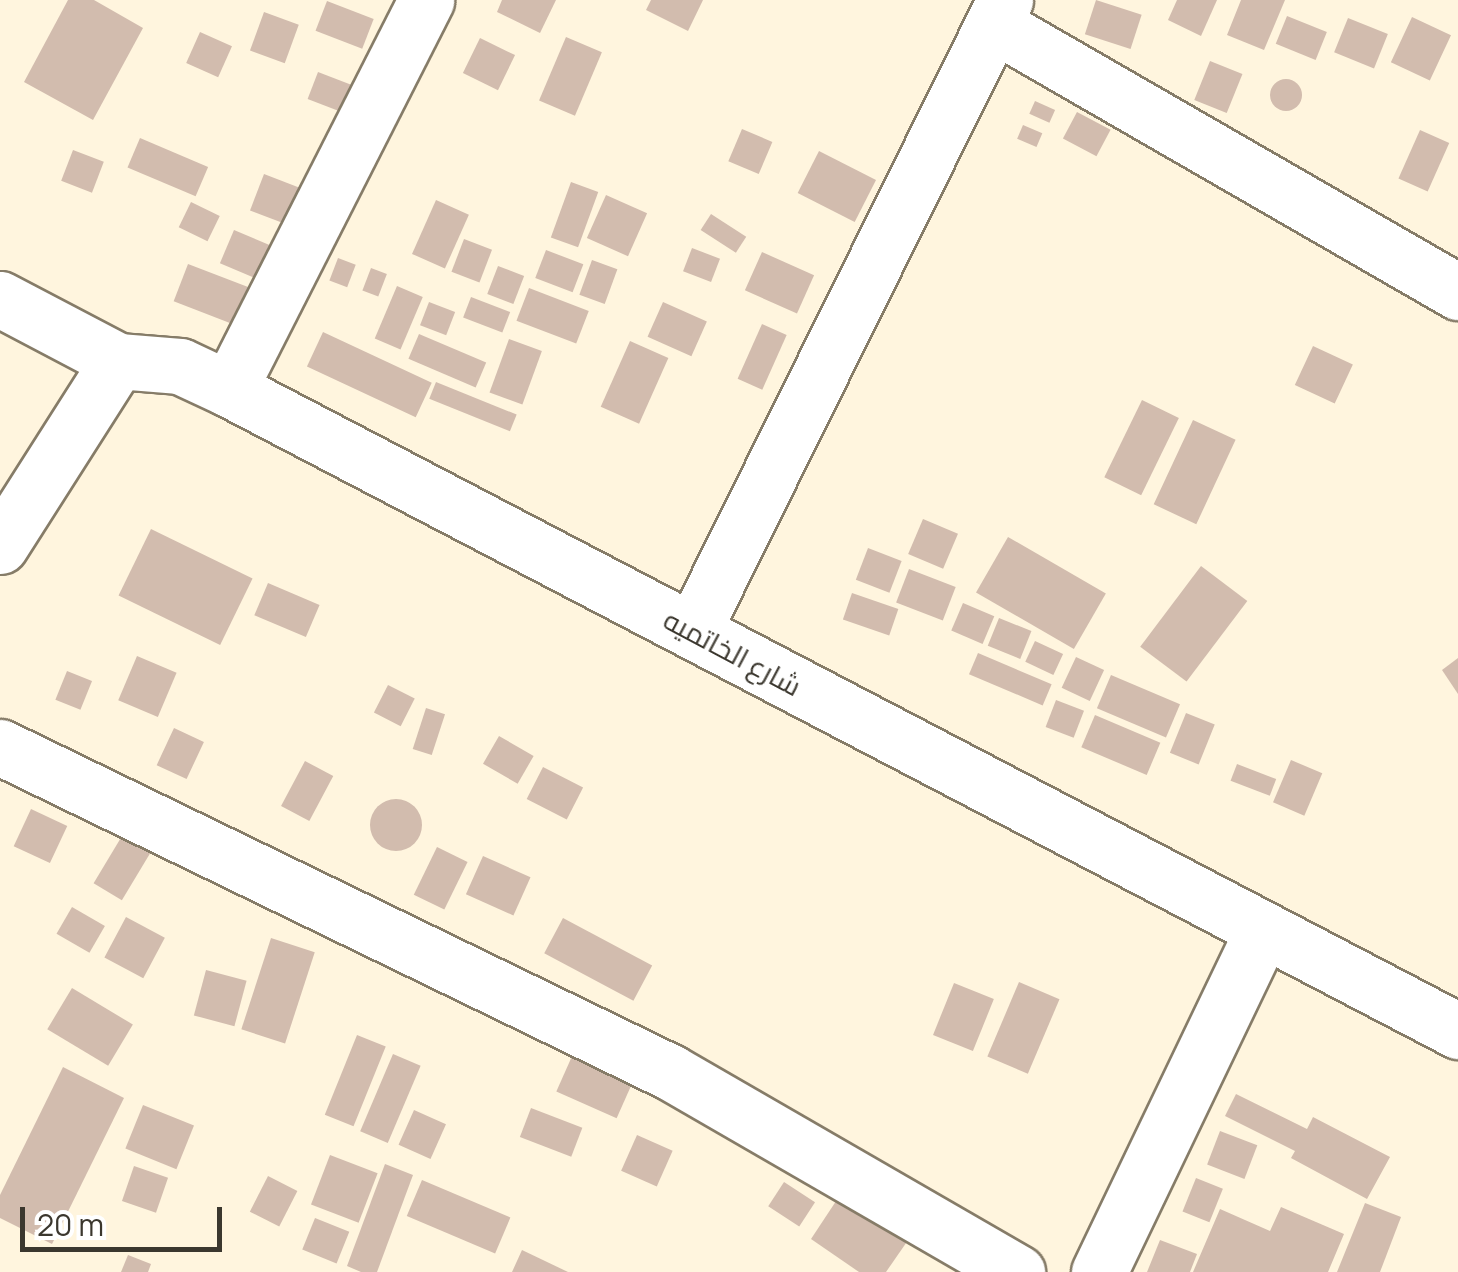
<!DOCTYPE html>
<meta charset="utf-8">
<style>
body{margin:0}
#map{position:relative;width:1458px;height:1272px;overflow:hidden;background:#fff5de;font-family:Manrope,Cairo,sans-serif}
div>[style]{position:absolute}
[style*='--x']{left:calc(var(--x)*1px);top:calc(var(--y)*1px);width:calc(var(--w)*1px);rotate:calc(var(--a)*1deg)}
.building>*{inset:0;background:#d2bcae;transform-origin:0 0}
.round{border-radius:50%}
.roads{filter:drop-shadow(2px 0 #867c68) drop-shadow(-2px 0 #867c68) drop-shadow(0 2px #867c68) drop-shadow(0 -2px #867c68)}
.street>*{height:55px;margin:-27.5px;padding:0 27.5px;transform-origin:27.5px;border-radius:27.5px;background:#fff}
.secondary>*{height:55px;margin:-27.5px;padding:0 27.5px;transform-origin:27.5px;border-radius:27.5px;background:#fff}
span{translate:-50% -50%;white-space:nowrap;text-align:center;line-height:1.15;-webkit-text-stroke:8px #fff;paint-order:stroke}
.street-label{font-size:28px;color:#3b372e}
.scale{position:absolute;left:20px;top:1207px;width:202px;height:45px;box-sizing:border-box;border:5px solid #3b372e;border-top:0;padding-left:12px;font-size:30px;line-height:35px;white-space:nowrap;color:#3b372e;-webkit-text-stroke:8px #fff;paint-order:stroke}
</style>
<div id="map">
<div class="building">
<div style="clip-path:polygon(68px 0,94px 0,143px 28px,93px 120px,24px 82px)"></div>
<div style="clip-path:polygon(502px 0,556px 0,540px 33px,497px 12px)"></div>
<div style="clip-path:polygon(651px 0,703px 0,688px 31px,646px 10px)"></div>
<div style="left:1096px;top:0;width:48px;height:36px;rotate:18deg"></div>
<div style="clip-path:polygon(1177px 0,1217px 0,1201px 36px,1168px 20px)"></div>
<div style="clip-path:polygon(1241px 0,1285px 0,1264px 50px,1227px 35px)"></div>
<div style="left:327px;top:1px;width:50px;height:32px;rotate:21deg"></div>
<div style="left:264px;top:12px;width:37px;height:41px;rotate:20deg"></div>
<div style="left:1287px;top:16px;width:43px;height:30px;rotate:22deg"></div>
<div style="left:1412px;top:17px;width:43px;height:50px;rotate:25deg"></div>
<div style="left:1348px;top:18px;width:43px;height:37px;rotate:22deg"></div>
<div style="left:200px;top:32px;width:35px;height:34px;rotate:24deg"></div>
<div style="left:566px;top:37px;width:39px;height:69px;rotate:23deg"></div>
<div style="left:480px;top:38px;width:39px;height:39px;rotate:26deg"></div>
<div style="left:1210px;top:61px;width:35px;height:42px;rotate:22deg"></div>
<div style="left:318px;top:72px;width:39px;height:29px;rotate:21deg"></div>
<div class="round" style="left:1270px;top:79px;width:32px;height:32px"></div>
<div style="left:1035px;top:101px;width:22px;height:14px;rotate:24deg"></div>
<div style="left:1077px;top:112px;width:38px;height:30px;rotate:28deg"></div>
<div style="left:1023px;top:125px;width:21px;height:15px;rotate:23deg"></div>
<div style="left:742px;top:129px;width:33px;height:35px;rotate:23deg"></div>
<div style="left:1420px;top:130px;width:32px;height:53px;rotate:24deg"></div>
<div style="left:140px;top:138px;width:74px;height:32px;rotate:23deg"></div>
<div style="left:73px;top:150px;width:33px;height:33px;rotate:21deg"></div>
<div style="left:819px;top:151px;width:64px;height:47px;rotate:27deg"></div>
<div style="left:264px;top:174px;width:43px;height:39px;rotate:21deg"></div>
<div style="left:571px;top:182px;width:29px;height:59px;rotate:20deg"></div>
<div style="left:606px;top:195px;width:45px;height:47px;rotate:24deg"></div>
<div style="left:436px;top:200px;width:36px;height:59px;rotate:24deg"></div>
<div style="left:191px;top:202px;width:32px;height:28px;rotate:26deg"></div>
<div style="left:711px;top:214px;width:42px;height:19px;rotate:33deg"></div>
<div style="left:234px;top:230px;width:43px;height:36px;rotate:23deg"></div>
<div style="left:464px;top:239px;width:30px;height:35px;rotate:21deg"></div>
<div style="left:692px;top:248px;width:30px;height:25px;rotate:21deg"></div>
<div style="left:546px;top:250px;width:40px;height:30px;rotate:21deg"></div>
<div style="left:762px;top:252px;width:57px;height:42px;rotate:24deg"></div>
<div style="left:338px;top:258px;width:19px;height:24px;rotate:21deg"></div>
<div style="left:592px;top:260px;width:27px;height:37px;rotate:20deg"></div>
<div style="left:188px;top:264px;width:72px;height:40px;rotate:21deg"></div>
<div style="left:498px;top:266px;width:28px;height:30px;rotate:21deg"></div>
<div style="left:371px;top:268px;width:17px;height:24px;rotate:21deg"></div>
<div style="left:397px;top:286px;width:28px;height:57px;rotate:23deg"></div>
<div style="left:529px;top:288px;width:64px;height:35px;rotate:21deg"></div>
<div style="left:471px;top:297px;width:42px;height:22px;rotate:21deg"></div>
<div style="left:429px;top:302px;width:28px;height:25px;rotate:21deg"></div>
<div style="left:663px;top:302px;width:48px;height:38px;rotate:24deg"></div>
<div style="left:762px;top:324px;width:27px;height:60px;rotate:24deg"></div>
<div style="left:323px;top:332px;width:120px;height:38px;rotate:25deg"></div>
<div style="left:419px;top:334px;width:73px;height:27px;rotate:23deg"></div>
<div style="left:509px;top:339px;width:35px;height:57px;rotate:20deg"></div>
<div style="left:630px;top:341px;width:42px;height:72px;rotate:24deg"></div>
<div style="left:1313px;top:346px;width:44px;height:43px;rotate:25deg"></div>
<div style="left:436px;top:382px;width:87px;height:18px;rotate:22deg"></div>
<div style="left:1142px;top:400px;width:41px;height:86px;rotate:26deg"></div>
<div style="left:1193px;top:420px;width:47px;height:93px;rotate:25deg"></div>
<div style="left:923px;top:519px;width:38px;height:38px;rotate:23deg"></div>
<div style="left:151px;top:529px;width:113px;height:74px;rotate:26deg"></div>
<div style="left:1008px;top:537px;width:113px;height:64px;rotate:30deg"></div>
<div style="left:868px;top:548px;width:36px;height:34px;rotate:21deg"></div>
<div style="left:1201px;top:566px;width:58px;height:101px;rotate:37deg"></div>
<div style="left:909px;top:569px;width:50px;height:36px;rotate:21deg"></div>
<div style="left:268px;top:583px;width:56px;height:35px;rotate:23deg"></div>
<div style="left:852px;top:593px;width:49px;height:28px;rotate:19deg"></div>
<div style="left:963px;top:603px;width:34px;height:30px;rotate:23deg"></div>
<div style="left:999px;top:618px;width:35px;height:30px;rotate:22deg"></div>
<div style="left:1035px;top:641px;width:31px;height:23px;rotate:25deg"></div>
<div style="left:978px;top:653px;width:80px;height:23px;rotate:23deg"></div>
<div style="left:137px;top:656px;width:43px;height:48px;rotate:23deg"></div>
<div style="left:1076px;top:657px;width:31px;height:34px;rotate:25deg"></div>
<div style="clip-path:polygon(1458px 658px,1458px 694px,1442px 670px)"></div>
<div style="left:67px;top:671px;width:27px;height:31px;rotate:22deg"></div>
<div style="left:1111px;top:675px;width:75px;height:36px;rotate:23deg"></div>
<div style="left:388px;top:685px;width:30px;height:31px;rotate:27deg"></div>
<div style="left:1056px;top:700px;width:30px;height:29px;rotate:21deg"></div>
<div style="left:426px;top:708px;width:20px;height:43px;rotate:18deg"></div>
<div style="left:1186px;top:713px;width:31px;height:43px;rotate:22deg"></div>
<div style="left:1095px;top:715px;width:71px;height:35px;rotate:23deg"></div>
<div style="left:174px;top:728px;width:33px;height:41px;rotate:25deg"></div>
<div style="left:499px;top:736px;width:40px;height:32px;rotate:30deg"></div>
<div style="left:1291px;top:760px;width:34px;height:46px;rotate:23deg"></div>
<div style="left:305px;top:761px;width:32px;height:51px;rotate:28deg"></div>
<div style="left:1237px;top:764px;width:42px;height:18px;rotate:21deg"></div>
<div style="left:543px;top:767px;width:45px;height:36px;rotate:27deg"></div>
<div class="round" style="left:370px;top:799px;width:52px;height:52px"></div>
<div style="left:31px;top:809px;width:40px;height:41px;rotate:25deg"></div>
<div style="left:125px;top:831px;width:33px;height:61px;rotate:31deg"></div>
<div style="left:437px;top:847px;width:34px;height:53px;rotate:26deg"></div>
<div style="left:483px;top:856px;width:52px;height:42px;rotate:24deg"></div>
<div style="left:72px;top:907px;width:38px;height:31px;rotate:30deg"></div>
<div style="left:126px;top:917px;width:44px;height:46px;rotate:28deg"></div>
<div style="left:563px;top:918px;width:101px;height:40px;rotate:28deg"></div>
<div style="left:271px;top:938px;width:46px;height:96px;rotate:18deg"></div>
<div style="left:206px;top:970px;width:42px;height:47px;rotate:15deg"></div>
<div style="left:1019px;top:982px;width:44px;height:81px;rotate:23deg"></div>
<div style="left:954px;top:983px;width:43px;height:56px;rotate:22deg"></div>
<div style="left:72px;top:988px;width:71px;height:48px;rotate:31deg"></div>
<div style="left:357px;top:1035px;width:31px;height:86px;rotate:22deg"></div>
<div style="left:393px;top:1054px;width:30px;height:84px;rotate:23deg"></div>
<div style="left:573px;top:1054px;width:66px;height:41px;rotate:24deg"></div>
<div style="clip-path:polygon(63px 1067px,124px 1098px,52px 1244px,0 1218px,0 1195px)"></div>
<div style="clip-path:polygon(1236px 1094px,1307px 1129px,1313px 1117px,1390px 1157px,1367px 1199px,1291px 1158px,1295px 1151px,1225px 1116px)"></div>
<div style="left:143px;top:1105px;width:55px;height:47px;rotate:22deg"></div>
<div style="left:531px;top:1108px;width:55px;height:31px;rotate:21deg"></div>
<div style="left:414px;top:1110px;width:35px;height:38px;rotate:24deg"></div>
<div style="left:1220px;top:1131px;width:40px;height:36px;rotate:21deg"></div>
<div style="left:637px;top:1135px;width:39px;height:39px;rotate:24deg"></div>
<div style="left:330px;top:1155px;width:51px;height:53px;rotate:21deg"></div>
<div style="clip-path:polygon(385px 1164px,413px 1175px,377px 1272px,361px 1272px,347px 1266px)"></div>
<div style="left:134px;top:1166px;width:36px;height:37px;rotate:19deg"></div>
<div style="left:268px;top:1176px;width:33px;height:40px;rotate:27deg"></div>
<div style="left:1196px;top:1178px;width:29px;height:36px;rotate:22deg"></div>
<div style="left:422px;top:1180px;width:96px;height:39px;rotate:23deg"></div>
<div style="left:784px;top:1182px;width:37px;height:29px;rotate:33deg"></div>
<div style="clip-path:polygon(846px 1186px,913px 1233px,886px 1272px,859px 1272px,811px 1239px)"></div>
<div style="clip-path:polygon(1365px 1203px,1401px 1217px,1380px 1272px,1337px 1272px)"></div>
<div style="clip-path:polygon(1281px 1207px,1344px 1234px,1328px 1272px,1193px 1272px,1220px 1209px,1270px 1231px)"></div>
<div style="left:315px;top:1218px;width:37px;height:34px;rotate:22deg"></div>
<div style="clip-path:polygon(1160px 1240px,1197px 1254px,1190px 1272px,1147px 1272px)"></div>
<div style="clip-path:polygon(522px 1250px,568px 1272px,512px 1272px)"></div>
<div style="clip-path:polygon(128px 1255px,151px 1264px,148px 1272px,121px 1272px)"></div>
</div>
<div class="roads">
<div class="street">
<div style="--x:993;--y:24;--w:537;--a:29.96"></div>
<div style="--x:229;--y:389;--w:436;--a:-63.1"></div>
<div style="--x:0;--y:546;--w:219;--a:-57.5"></div>
<div style="--x:693;--y:630;--w:703;--a:-63.65"></div>
<div style="--x:0;--y:747;--w:745;--a:25.88"></div>
<div style="--x:670;--y:1072;--w:401;--a:30"></div>
<div style="--x:1099;--y:1272;--w:375;--a:-64.4"></div>
</div>
<div class="secondary">
<div style="--x:0;--y:299;--w:133;--a:27.7"></div>
<div style="--x:118;--y:361;--w:62;--a:4.6"></div>
<div style="--x:180;--y:366;--w:54;--a:25.1"></div>
<div style="--x:229;--y:389;--w:1387;--a:27.58"></div>
</div>
</div>
<div class="street-label">
<span style="left:733px;top:652px;rotate:28deg">شارع الخاتميه</span>
</div>
<div class="scale">20 m</div>
</div>
